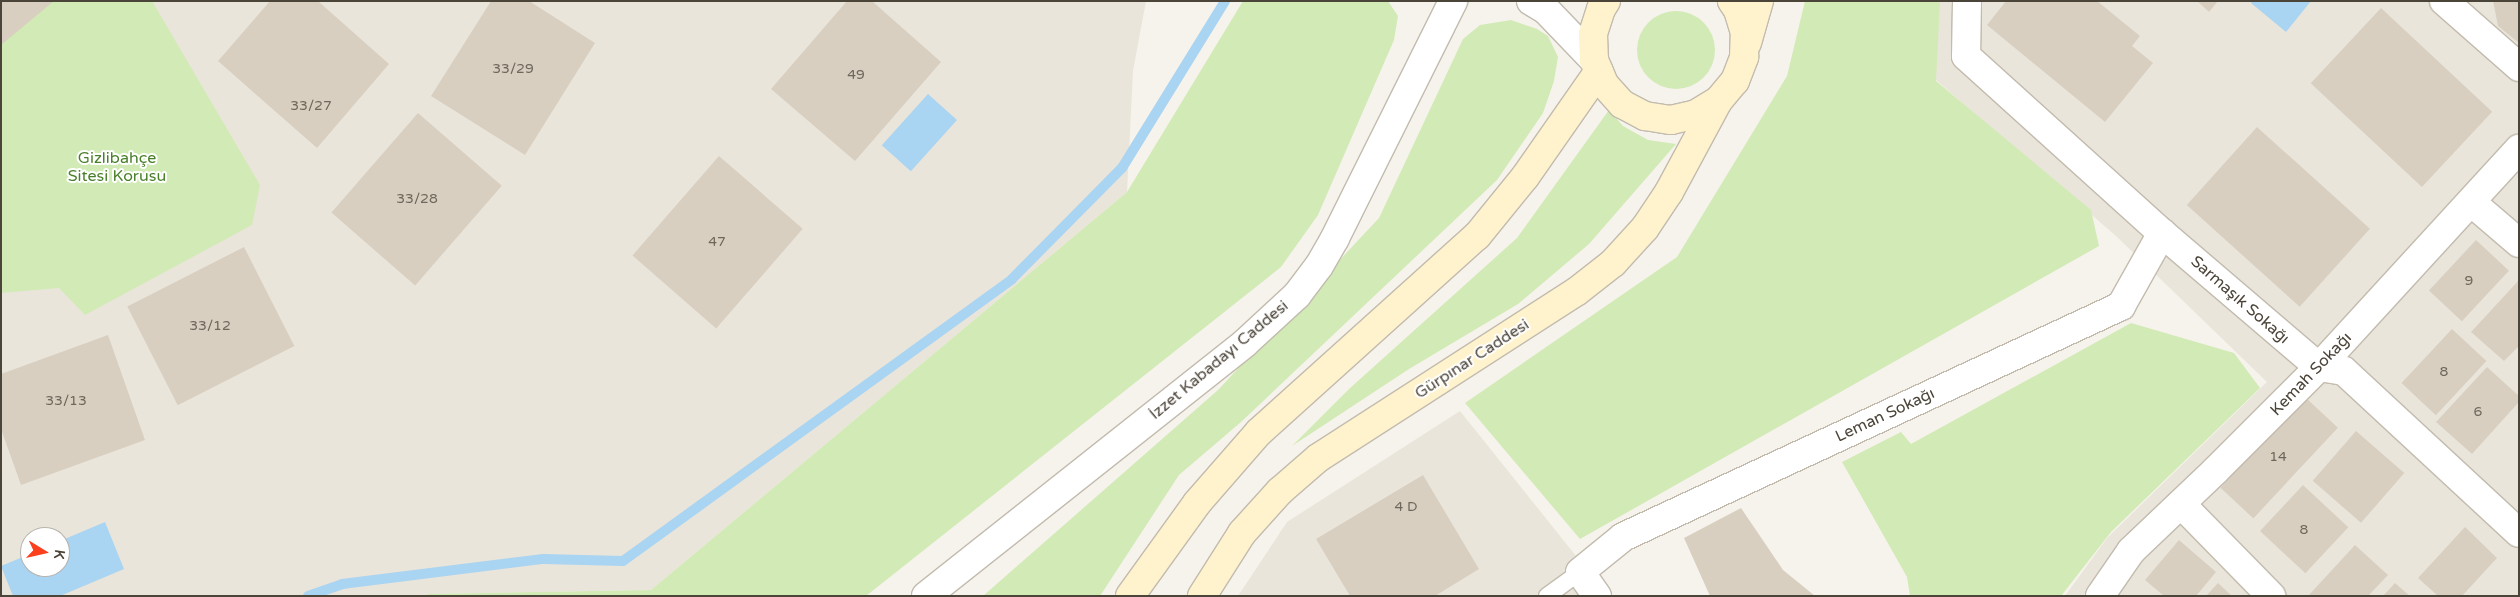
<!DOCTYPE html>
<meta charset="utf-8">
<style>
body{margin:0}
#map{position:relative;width:2520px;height:597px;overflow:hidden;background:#f6f3ec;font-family:"Varela Round",sans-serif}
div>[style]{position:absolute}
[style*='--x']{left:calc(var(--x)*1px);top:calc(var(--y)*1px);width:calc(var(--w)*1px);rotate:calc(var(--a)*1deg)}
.residential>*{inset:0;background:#eae5da}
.green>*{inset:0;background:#d2eab5}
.round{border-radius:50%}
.water>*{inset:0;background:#a9d4f2;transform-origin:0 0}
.stream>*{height:10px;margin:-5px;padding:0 5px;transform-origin:5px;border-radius:5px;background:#a9d4f2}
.building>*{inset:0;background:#d8cfc1;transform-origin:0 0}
.roads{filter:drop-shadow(1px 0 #c2bbae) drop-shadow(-1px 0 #c2bbae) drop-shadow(0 1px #c2bbae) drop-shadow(0 -1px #c2bbae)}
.service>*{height:16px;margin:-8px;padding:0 8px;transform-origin:8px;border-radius:8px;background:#fff}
.minor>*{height:28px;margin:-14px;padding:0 14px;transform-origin:14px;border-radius:14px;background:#fff}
.tertiary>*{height:28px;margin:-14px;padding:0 14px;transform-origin:14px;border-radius:14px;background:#fff}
.secondary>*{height:28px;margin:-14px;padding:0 14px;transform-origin:14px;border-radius:14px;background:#fff3cd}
span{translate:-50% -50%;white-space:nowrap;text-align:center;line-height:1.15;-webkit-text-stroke:4px #fff;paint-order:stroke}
.number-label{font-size:14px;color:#6e675b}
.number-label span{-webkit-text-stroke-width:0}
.park-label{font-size:16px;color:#4a7f2a}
.street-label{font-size:16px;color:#4b4439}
.frame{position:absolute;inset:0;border:2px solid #4b4439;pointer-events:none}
.north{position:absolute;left:20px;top:527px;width:50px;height:50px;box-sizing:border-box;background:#fff;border:1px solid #b7b4b0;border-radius:50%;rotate:99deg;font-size:14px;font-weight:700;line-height:20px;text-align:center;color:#4b4439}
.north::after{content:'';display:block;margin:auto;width:18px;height:22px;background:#fc3f1d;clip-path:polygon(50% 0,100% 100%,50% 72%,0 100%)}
</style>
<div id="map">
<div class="residential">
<div style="clip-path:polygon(evenodd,1px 1px,1146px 1px,1133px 71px,1127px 192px,651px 590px,429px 594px,429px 596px,1px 596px,1px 1px,30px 537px,60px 537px,60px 567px,30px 567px,30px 537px)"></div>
<div style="clip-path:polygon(1936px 1px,2519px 1px,2519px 596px,2065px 596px,2107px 538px,2267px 382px,2116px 236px,1936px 80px)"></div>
<div style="clip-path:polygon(1460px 411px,1608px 596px,1238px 596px,1287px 522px)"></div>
</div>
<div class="green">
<div style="clip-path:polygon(1px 1px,152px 1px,260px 185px,252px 225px,85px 315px,59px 288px,1px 293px)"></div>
<div style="clip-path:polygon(1243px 1px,1388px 1px,1398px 16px,1394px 40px,1318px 215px,1281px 267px,866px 596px,429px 596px,428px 594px,651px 590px,1127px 192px)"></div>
<div style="clip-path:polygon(1805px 1px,1940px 1px,1936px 81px,2091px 210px,2099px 246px,1580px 539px,1465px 403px,1677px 257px,1787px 76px)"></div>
<div class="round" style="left:1637px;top:11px;width:78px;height:78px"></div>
<div style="clip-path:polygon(1511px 20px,1537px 29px,1548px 36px,1558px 57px,1554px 81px,1543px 113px,1497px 180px,1241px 422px,1179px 475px,1100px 596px,983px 596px,1218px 390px,1379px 218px,1463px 39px,1480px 25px)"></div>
<div style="clip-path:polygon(1609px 110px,1623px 126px,1648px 140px,1676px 144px,1589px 244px,1518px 304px,1409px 369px,1292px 446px,1349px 389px,1517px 238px)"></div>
<div style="clip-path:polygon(2131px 323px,2234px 353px,2260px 388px,2111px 532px,2061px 596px,1910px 596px,1907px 577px,1842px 462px,1901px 432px,1911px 444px)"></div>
</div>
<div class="water">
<div style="clip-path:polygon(2252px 1px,2311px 1px,2286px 32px,2251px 3px)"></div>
<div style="left:928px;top:94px;width:39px;height:69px;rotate:42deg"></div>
<div style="clip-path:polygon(105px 522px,124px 569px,60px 596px,13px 596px,1px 566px,30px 554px,30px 567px,60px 567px,60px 541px)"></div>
</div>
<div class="stream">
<div style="--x:308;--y:596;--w:36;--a:-19"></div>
<div style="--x:342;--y:584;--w:203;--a:-7.1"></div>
<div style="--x:543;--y:559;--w:80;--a:1.4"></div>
<div style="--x:623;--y:561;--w:480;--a:-35.9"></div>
<div style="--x:1012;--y:279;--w:156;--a:-45.3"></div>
<div style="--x:1122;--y:168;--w:196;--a:-58.3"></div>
</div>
<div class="building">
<div style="clip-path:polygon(1px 1px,54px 1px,1px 45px)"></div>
<div style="clip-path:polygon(270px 1px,318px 1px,389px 64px,317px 148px,218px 61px)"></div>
<div style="clip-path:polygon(491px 1px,529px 1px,595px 43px,525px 155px,431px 96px)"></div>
<div style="clip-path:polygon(847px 1px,872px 1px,941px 62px,855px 161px,771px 89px)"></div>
<div style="clip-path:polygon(2006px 1px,2097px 1px,2140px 36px,2132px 46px,2153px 63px,2105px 122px,1987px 25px)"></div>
<div style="clip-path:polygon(2197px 1px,2218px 1px,2209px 12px)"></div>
<div style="clip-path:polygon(2493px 1px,2519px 1px,2519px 43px,2498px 26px)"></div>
<div style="left:2381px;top:8px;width:152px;height:103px;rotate:43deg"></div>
<div style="left:418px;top:113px;width:111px;height:132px;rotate:41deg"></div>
<div style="left:2257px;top:127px;width:152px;height:105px;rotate:42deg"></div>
<div style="left:719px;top:156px;width:111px;height:132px;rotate:41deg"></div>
<div style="left:2476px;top:240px;width:45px;height:69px;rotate:43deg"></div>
<div style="left:244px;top:247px;width:111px;height:131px;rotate:63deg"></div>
<div style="clip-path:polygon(2519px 280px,2519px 346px,2504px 361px,2471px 332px)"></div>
<div style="left:2452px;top:329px;width:47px;height:74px;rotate:43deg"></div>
<div style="clip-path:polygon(108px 335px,145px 440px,21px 485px,1px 429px,1px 374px)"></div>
<div style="clip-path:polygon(2487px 367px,2519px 396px,2519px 402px,2472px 454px,2436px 422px)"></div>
<div style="left:2305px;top:397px;width:45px;height:124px;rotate:43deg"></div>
<div style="left:2356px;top:431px;width:64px;height:66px;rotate:41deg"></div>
<div style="clip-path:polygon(1423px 475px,1479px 569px,1435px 596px,1350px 596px,1316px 539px)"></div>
<div style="left:2303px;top:485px;width:62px;height:63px;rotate:43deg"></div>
<div style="clip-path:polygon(1741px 508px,1783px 570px,1815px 596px,1710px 596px,1684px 538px)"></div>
<div style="clip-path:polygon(2465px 527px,2497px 558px,2462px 596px,2438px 596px,2418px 578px)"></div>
<div style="clip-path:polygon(2179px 540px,2216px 572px,2196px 596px,2164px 596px,2145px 580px)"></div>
<div style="clip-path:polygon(2355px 545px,2388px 575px,2368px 596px,2308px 596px)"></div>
<div style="clip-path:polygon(2218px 583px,2232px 596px,2206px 596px)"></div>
<div style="clip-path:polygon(2395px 583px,2410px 596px,2383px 596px)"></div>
</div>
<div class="roads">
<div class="service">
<div style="--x:1547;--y:596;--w:41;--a:-36"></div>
</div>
<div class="minor">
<div style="--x:1967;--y:1;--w:55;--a:91"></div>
<div style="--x:1966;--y:56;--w:264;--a:42.1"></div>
<div style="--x:2162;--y:233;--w:206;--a:40.5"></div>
<div style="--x:2319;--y:367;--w:25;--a:9"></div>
<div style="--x:2344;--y:371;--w:238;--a:42.8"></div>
<div style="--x:2444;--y:1;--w:100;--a:41.3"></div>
<div style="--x:2471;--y:202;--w:63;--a:40.5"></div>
<div style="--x:2181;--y:504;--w:129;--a:45.6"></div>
<div style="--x:1597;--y:596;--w:29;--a:-125"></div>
<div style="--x:1580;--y:572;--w:55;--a:-39.1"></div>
<div style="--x:1623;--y:537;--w:549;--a:-24.88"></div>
<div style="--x:2121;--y:306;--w:84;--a:-60.7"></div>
<div style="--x:2100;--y:596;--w:55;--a:-55.4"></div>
<div style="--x:2131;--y:551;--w:117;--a:-43.6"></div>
<div style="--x:2216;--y:470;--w:146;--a:-45"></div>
<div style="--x:2319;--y:367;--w:296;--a:-47.5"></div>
</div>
<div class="tertiary">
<div style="--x:1531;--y:1;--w:17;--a:31"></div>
<div style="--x:1546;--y:10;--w:69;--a:46.2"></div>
<div style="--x:926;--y:596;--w:407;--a:-38.4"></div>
<div style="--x:1245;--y:343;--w:71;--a:-42.7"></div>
<div style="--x:1297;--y:295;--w:36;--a:-53"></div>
<div style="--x:1319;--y:266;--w:32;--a:-60"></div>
<div style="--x:1335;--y:238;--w:265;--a:-63.5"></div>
</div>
<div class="secondary">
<div style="--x:1606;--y:1;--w:9;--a:122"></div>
<div style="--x:1601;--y:9;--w:26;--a:108"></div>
<div style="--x:1593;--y:34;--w:26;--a:88"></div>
<div style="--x:1594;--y:60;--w:26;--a:67"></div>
<div style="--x:1604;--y:84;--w:27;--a:48"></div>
<div style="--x:1622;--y:104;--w:26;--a:28"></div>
<div style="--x:1645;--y:116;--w:26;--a:9"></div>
<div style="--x:1671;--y:120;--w:26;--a:-13"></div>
<div style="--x:1696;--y:114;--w:26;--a:-31"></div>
<div style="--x:1718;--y:101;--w:26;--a:-50"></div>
<div style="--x:1735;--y:81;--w:26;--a:-69"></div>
<div style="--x:1744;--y:57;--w:24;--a:-88"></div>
<div style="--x:1745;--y:33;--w:24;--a:-107"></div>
<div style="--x:1738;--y:10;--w:11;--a:-124"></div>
<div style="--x:1747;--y:43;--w:44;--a:-74.1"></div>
<div style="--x:1130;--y:596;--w:115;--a:-54.2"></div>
<div style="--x:1197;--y:503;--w:94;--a:-48.9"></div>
<div style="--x:1259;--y:432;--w:293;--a:-42"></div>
<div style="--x:1477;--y:236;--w:76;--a:-50.9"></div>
<div style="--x:1525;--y:177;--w:129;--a:-55.1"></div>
<div style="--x:1202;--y:596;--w:75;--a:-57.6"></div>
<div style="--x:1242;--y:533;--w:57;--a:-47.9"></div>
<div style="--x:1280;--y:491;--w:50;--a:-41"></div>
<div style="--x:1318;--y:458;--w:307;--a:-32.8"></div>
<div style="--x:1576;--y:292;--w:47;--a:-38.1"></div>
<div style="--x:1613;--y:263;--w:47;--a:-47.6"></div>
<div style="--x:1645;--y:228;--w:43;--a:-56.3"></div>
<div style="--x:1669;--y:192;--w:103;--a:-61.7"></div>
</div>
</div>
<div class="number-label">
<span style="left:513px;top:69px">33/29</span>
<span style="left:856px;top:75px">49</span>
<span style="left:311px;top:106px">33/27</span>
<span style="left:417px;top:199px">33/28</span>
<span style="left:717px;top:242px">47</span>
<span style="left:2469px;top:281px">9</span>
<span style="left:210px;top:326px">33/12</span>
<span style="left:2444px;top:372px">8</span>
<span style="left:66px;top:401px">33/13</span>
<span style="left:2478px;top:412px">6</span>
<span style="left:2278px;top:457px">14</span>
<span style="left:1406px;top:507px">4 D</span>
<span style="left:2304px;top:530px">8</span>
</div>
<div class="park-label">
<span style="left:117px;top:167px">Gizlibahçe<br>Sitesi Korusu</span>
</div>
<div class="street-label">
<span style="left:2240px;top:300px;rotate:41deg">Sarmaşık Sokağı</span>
<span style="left:1472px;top:359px;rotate:-33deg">Gürpınar Caddesi</span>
<span style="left:1219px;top:360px;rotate:-40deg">İzzet Kabadayı Caddesi</span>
<span style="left:2311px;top:374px;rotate:-46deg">Kemah Sokağı</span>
<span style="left:1885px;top:415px;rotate:-25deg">Leman Sokağı</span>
</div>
<div class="frame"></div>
<div class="north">K</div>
</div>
